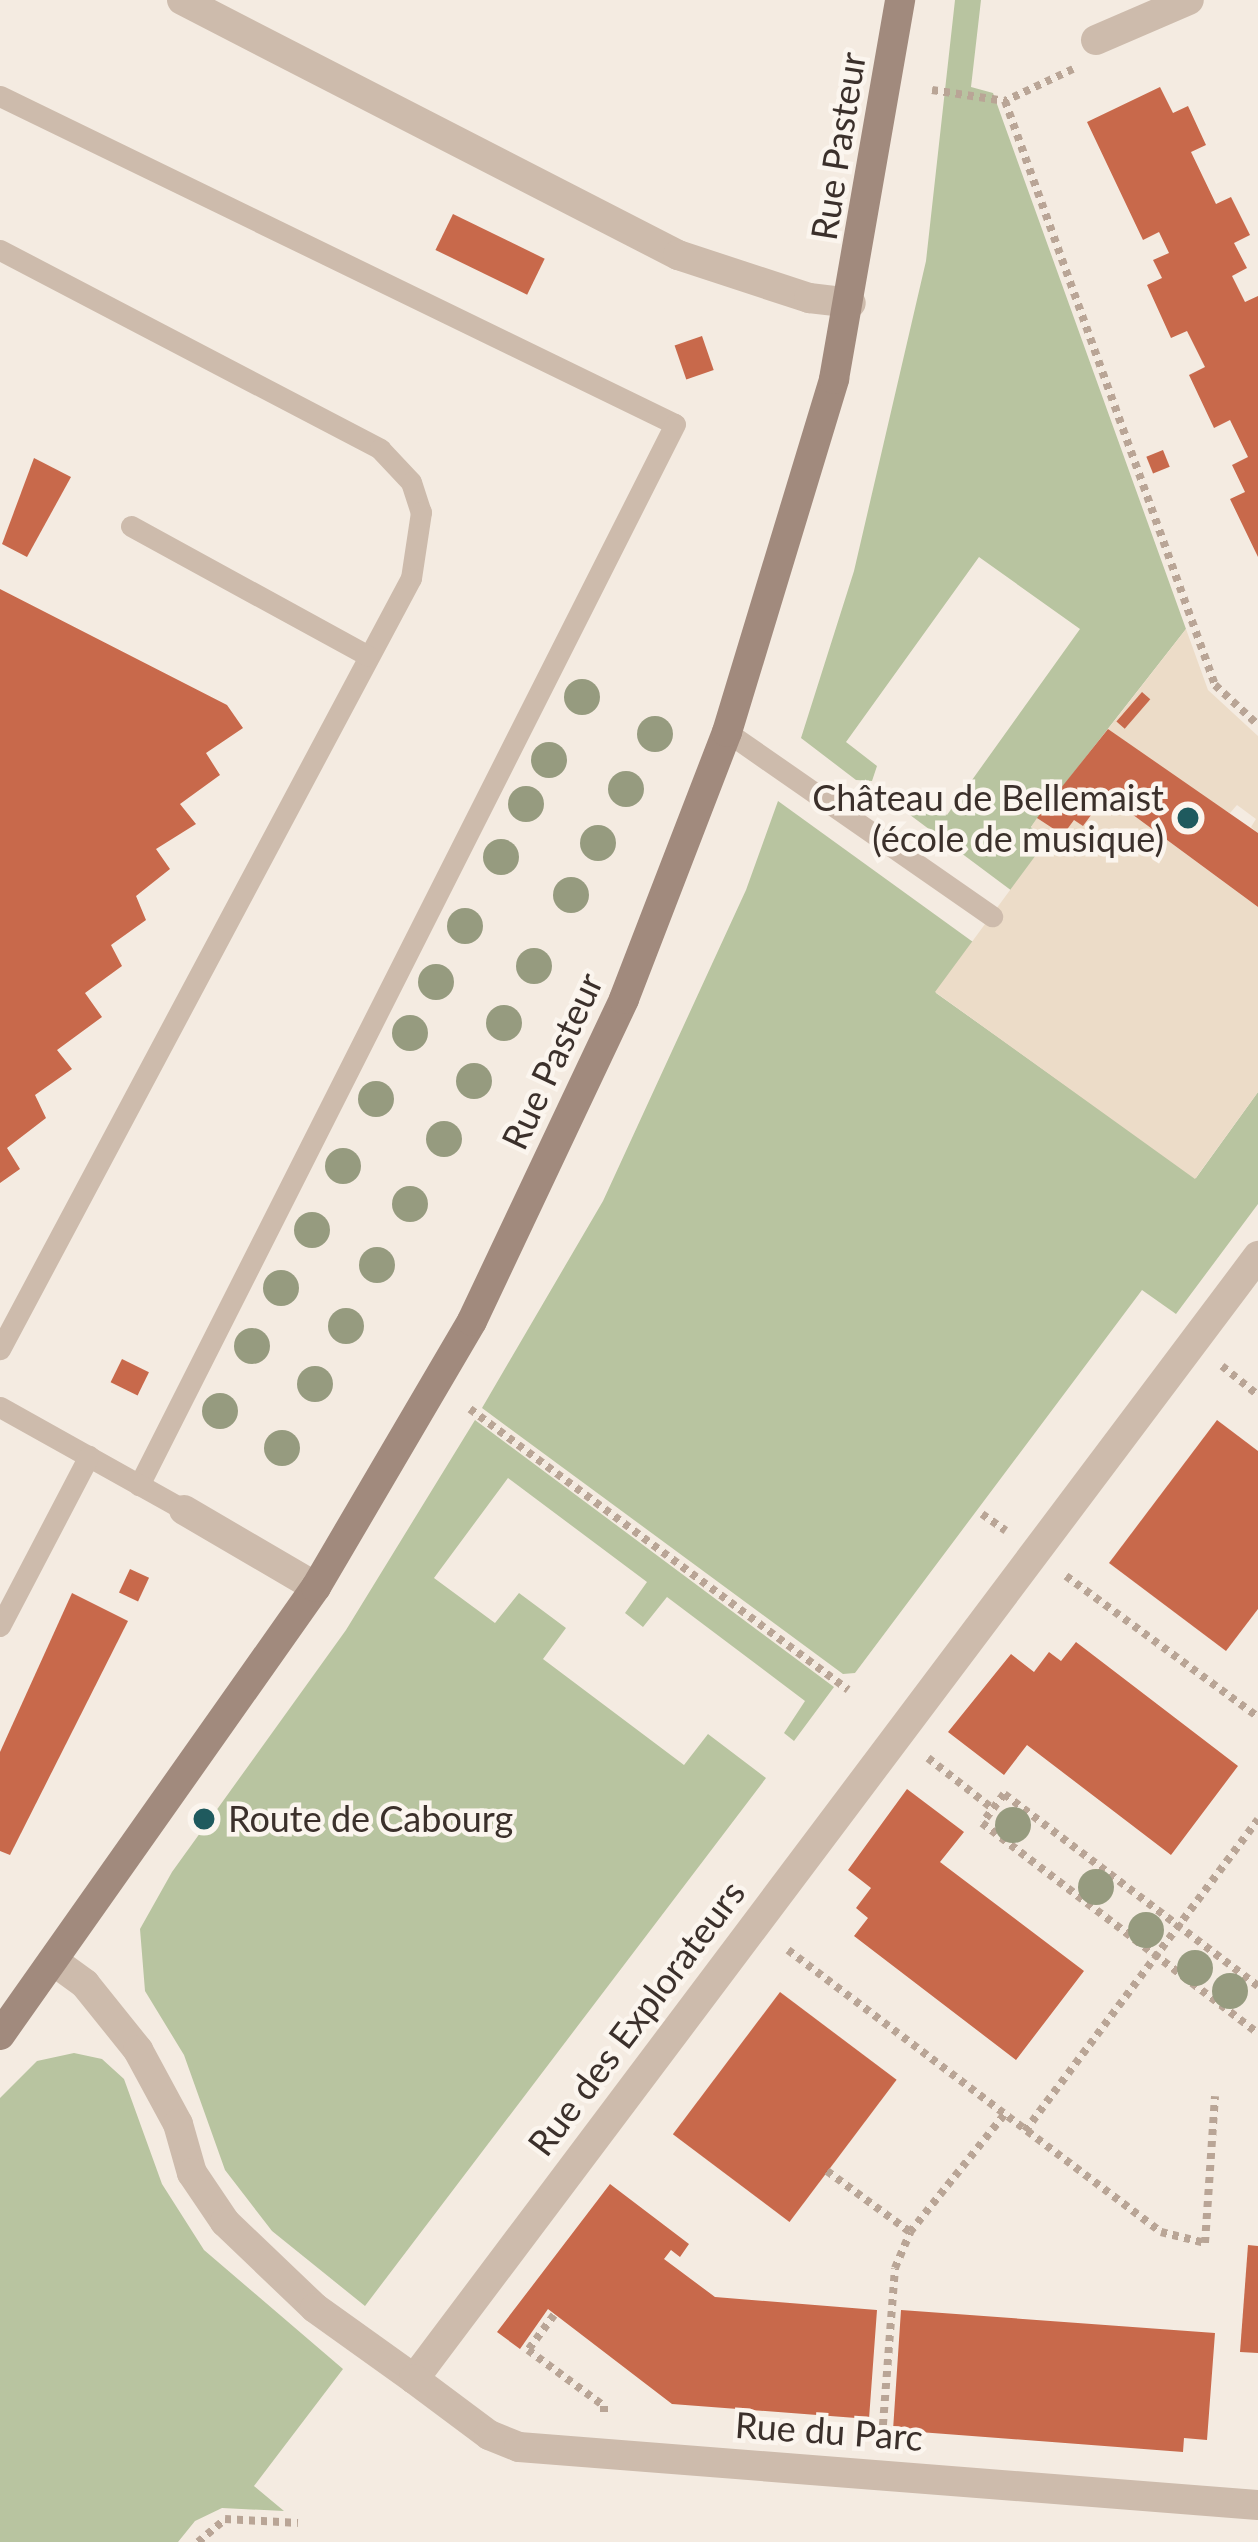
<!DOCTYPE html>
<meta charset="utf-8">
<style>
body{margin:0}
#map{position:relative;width:1258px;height:2542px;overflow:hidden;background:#f4ebe1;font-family:Lato,sans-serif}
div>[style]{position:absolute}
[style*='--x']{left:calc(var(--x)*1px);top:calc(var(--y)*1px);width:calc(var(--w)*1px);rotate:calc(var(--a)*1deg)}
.green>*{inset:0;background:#b8c4a0}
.plaza>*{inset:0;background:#ecdcc8}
.building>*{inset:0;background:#c8694b;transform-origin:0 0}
.path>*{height:8px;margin-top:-4px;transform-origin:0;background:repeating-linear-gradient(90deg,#b9a596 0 6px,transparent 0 12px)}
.lane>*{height:21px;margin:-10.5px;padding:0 10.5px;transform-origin:10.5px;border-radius:10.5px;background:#cdbbac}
.street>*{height:30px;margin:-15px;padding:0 15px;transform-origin:15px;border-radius:15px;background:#cdbbac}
.secondary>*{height:30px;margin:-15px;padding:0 15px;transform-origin:15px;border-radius:15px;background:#a18a7d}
.trees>*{width:36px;height:36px;margin:-18px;border-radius:50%;background:#969b7f}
.dots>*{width:33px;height:33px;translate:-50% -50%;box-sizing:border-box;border:6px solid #fbf5ee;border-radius:50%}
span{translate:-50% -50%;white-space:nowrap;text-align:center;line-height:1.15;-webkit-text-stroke:9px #fbf5ee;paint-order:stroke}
.street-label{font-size:36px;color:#3b302b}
.poi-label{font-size:36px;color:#3b302b}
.right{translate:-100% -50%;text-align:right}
.left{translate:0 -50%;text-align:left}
</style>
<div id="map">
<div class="green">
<div style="clip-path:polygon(955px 0,981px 0,971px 87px,993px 93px,1186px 629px,1031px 827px,1047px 840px,1012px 891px,898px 806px,915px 793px,947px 815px,1080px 629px,979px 557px,846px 742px,877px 766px,872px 781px,856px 780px,801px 738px,854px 571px,926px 261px)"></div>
<div style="clip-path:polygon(778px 801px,973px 942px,936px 993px,1196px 1178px,1258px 1092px,1258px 1204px,1176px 1314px,1142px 1290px,855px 1673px,843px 1674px,482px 1408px,603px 1201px,746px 890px)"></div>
<div style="clip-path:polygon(475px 1420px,834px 1687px,794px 1741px,784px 1733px,805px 1701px,667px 1597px,643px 1627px,625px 1613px,647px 1582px,508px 1478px,434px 1578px,495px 1623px,519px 1593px,566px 1628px,543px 1659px,684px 1765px,708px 1734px,766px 1778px,365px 2306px,272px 2231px,225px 2170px,184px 2055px,145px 1991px,140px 1929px,172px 1872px,346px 1630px)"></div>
<div style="clip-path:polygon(74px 2053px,102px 2059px,124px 2079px,162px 2184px,204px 2250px,343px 2369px,254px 2486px,284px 2511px,222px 2508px,195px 2521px,178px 2542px,0 2542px,0 2098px,37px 2061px)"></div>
</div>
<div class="plaza">
<div style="clip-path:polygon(1186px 629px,1208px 690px,1258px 736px,1258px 833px,1251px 827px,1256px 819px,1237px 805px,1230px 813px,1207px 801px,1108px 729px)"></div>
<div style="clip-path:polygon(1106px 795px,1258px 907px,1258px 1092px,1195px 1179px,935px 992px,1047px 840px,1031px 827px,1037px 818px,1063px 834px,1074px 820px,1084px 825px)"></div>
</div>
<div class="building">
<div style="clip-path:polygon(1160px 87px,1173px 113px,1188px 106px,1206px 145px,1191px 152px,1203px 177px,1216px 204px,1231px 197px,1250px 235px,1234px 243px,1247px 268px,1232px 276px,1245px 302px,1258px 296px,1258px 557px,1230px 499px,1245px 492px,1232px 465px,1248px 457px,1230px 420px,1214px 428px,1189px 375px,1205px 367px,1187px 331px,1171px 338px,1147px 285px,1162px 278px,1153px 260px,1169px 253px,1159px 232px,1143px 240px,1087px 122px)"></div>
<div style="left:453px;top:214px;width:102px;height:40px;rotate:26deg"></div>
<div style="left:702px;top:336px;width:36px;height:29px;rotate:71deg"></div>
<div style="left:1163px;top:450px;width:18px;height:18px;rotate:68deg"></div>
<div style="clip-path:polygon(34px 458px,71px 477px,27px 557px,2px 544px)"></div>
<div style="clip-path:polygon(0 589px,227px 705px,243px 728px,206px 753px,220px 775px,180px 804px,196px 824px,156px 849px,170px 869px,136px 896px,146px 920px,111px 945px,122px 966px,85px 993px,102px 1017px,57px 1050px,72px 1069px,35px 1095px,46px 1118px,7px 1148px,20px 1169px,0 1183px)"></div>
<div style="left:1142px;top:692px;width:11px;height:39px;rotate:41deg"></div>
<div style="clip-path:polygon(1108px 729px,1258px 833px,1258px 907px,1106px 795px,1083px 826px,1074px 820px,1063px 835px,1037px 818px)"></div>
<div style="left:122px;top:1359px;width:30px;height:26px;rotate:26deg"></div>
<div style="clip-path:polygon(1217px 1420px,1258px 1451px,1258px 1609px,1226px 1651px,1109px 1563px)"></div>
<div style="left:130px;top:1569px;width:21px;height:26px;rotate:25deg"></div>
<div style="clip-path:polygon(72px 1593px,128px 1621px,10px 1855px,0 1851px,0 1752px)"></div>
<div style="clip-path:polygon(1076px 1642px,1238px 1766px,1171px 1855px,1027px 1745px,1004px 1775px,948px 1732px,1011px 1654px,1034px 1672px,1049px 1652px,1061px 1661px)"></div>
<div style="clip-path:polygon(907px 1789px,964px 1832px,940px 1862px,1084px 1971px,1016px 2060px,854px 1936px,868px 1918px,856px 1908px,871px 1888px,848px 1870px)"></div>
<div style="left:780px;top:1992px;width:146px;height:178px;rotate:37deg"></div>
<div style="clip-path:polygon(610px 2184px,689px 2244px,680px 2257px,671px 2250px,664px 2259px,715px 2297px,877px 2310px,869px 2419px,672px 2404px,548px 2309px,520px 2349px,497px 2332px)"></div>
<div style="clip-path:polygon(1248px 2245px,1258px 2246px,1258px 2353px,1240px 2352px)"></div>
<div style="clip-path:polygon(901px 2310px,1215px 2333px,1207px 2440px,1184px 2438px,1183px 2452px,893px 2430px)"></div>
</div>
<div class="path">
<div style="--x:1073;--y:69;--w:75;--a:154.8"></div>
<div style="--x:1005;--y:101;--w:621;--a:70.22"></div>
<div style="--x:1215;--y:685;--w:59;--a:42.9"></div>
<div style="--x:932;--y:90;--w:74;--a:8.6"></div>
<div style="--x:1222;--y:1366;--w:46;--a:38.9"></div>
<div style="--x:470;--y:1409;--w:471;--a:36.6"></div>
<div style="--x:982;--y:1514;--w:29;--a:35"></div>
<div style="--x:1066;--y:1576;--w:238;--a:36.3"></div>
<div style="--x:928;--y:1758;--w:83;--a:38.1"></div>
<div style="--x:788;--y:1950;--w:468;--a:37.1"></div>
<div style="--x:1161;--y:2232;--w:45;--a:14"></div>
<div style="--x:1205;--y:2243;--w:147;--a:-86.1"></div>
<div style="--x:1258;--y:1986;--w:318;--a:-142.9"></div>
<div style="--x:1004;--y:1794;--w:36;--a:127"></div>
<div style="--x:982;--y:1823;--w:347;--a:37.3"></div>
<div style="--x:1025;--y:2131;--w:389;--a:-53.2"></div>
<div style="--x:827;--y:2171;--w:103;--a:36.3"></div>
<div style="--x:910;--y:2232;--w:150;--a:-51.2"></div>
<div style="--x:554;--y:2315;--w:44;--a:126.6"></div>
<div style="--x:528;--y:2350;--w:94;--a:36.4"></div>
<div style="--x:604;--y:2406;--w:10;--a:90"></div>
<div style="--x:882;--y:2437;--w:169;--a:-85.6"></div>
<div style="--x:895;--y:2268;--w:39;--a:-67"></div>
<div style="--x:198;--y:2542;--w:35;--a:-40"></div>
<div style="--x:225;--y:2519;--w:73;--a:3.1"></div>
</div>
<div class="lane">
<div style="--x:0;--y:96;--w:750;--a:25.92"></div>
<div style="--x:675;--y:424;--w:1189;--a:116.8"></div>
<div style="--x:0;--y:250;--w:429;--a:27.6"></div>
<div style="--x:380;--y:449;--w:45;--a:46.8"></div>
<div style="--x:411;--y:482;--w:32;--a:72"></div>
<div style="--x:421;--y:512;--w:67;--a:98.6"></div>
<div style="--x:411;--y:578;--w:874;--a:118.06"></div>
<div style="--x:131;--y:526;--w:270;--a:28.7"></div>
<div style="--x:727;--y:732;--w:323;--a:34.8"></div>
<div style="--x:0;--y:1407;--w:211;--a:29.2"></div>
<div style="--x:0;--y:1626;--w:192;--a:-62.4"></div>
</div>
<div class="street">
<div style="--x:182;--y:0;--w:558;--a:27.21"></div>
<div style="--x:678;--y:255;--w:138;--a:18.2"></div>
<div style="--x:809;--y:298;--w:42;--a:6.8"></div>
<div style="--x:1096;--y:40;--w:101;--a:-23.3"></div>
<div style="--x:184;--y:1510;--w:153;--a:30.3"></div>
<div style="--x:55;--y:1962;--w:37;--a:36"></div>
<div style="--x:85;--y:1984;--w:85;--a:51.2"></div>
<div style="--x:138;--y:2050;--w:84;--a:61.6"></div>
<div style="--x:178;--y:2124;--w:51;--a:74.1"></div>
<div style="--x:192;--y:2173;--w:59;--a:56"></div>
<div style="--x:225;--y:2222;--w:124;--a:43.7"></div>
<div style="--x:315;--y:2308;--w:122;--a:35.6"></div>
<div style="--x:414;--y:2379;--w:1405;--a:-53.07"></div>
<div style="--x:414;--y:2379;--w:94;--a:36.7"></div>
<div style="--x:489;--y:2435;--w:32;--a:22"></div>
<div style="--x:519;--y:2447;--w:741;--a:4.49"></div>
</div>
<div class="secondary">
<div style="--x:0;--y:2035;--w:548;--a:-54.8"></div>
<div style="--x:316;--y:1587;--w:308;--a:-59.6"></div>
<div style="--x:472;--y:1321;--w:356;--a:-64.7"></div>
<div style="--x:624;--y:999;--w:286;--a:-68.9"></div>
<div style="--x:727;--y:732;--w:369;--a:-73.1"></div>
<div style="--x:834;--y:379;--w:385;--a:-80.1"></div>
</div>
<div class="trees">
<div style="left:582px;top:697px"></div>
<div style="left:655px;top:734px"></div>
<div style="left:549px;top:760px"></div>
<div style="left:626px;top:789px"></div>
<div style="left:526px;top:804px"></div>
<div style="left:598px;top:843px"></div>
<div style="left:501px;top:857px"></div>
<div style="left:571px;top:895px"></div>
<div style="left:465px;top:926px"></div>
<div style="left:534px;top:966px"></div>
<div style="left:436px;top:982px"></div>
<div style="left:504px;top:1023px"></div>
<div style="left:410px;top:1033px"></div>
<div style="left:474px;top:1081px"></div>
<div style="left:376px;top:1099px"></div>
<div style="left:444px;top:1139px"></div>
<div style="left:343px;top:1166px"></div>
<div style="left:410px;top:1204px"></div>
<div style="left:312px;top:1230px"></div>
<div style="left:377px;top:1265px"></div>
<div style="left:281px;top:1288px"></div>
<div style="left:346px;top:1326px"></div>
<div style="left:252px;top:1346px"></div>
<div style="left:315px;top:1384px"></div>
<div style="left:220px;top:1411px"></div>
<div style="left:282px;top:1448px"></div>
<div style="left:1013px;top:1825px"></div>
<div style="left:1096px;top:1887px"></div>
<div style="left:1146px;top:1930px"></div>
<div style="left:1195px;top:1968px"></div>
<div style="left:1230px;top:1991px"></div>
</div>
<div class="dots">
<div style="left:1188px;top:818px;background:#1f5a5e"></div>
<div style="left:204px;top:1819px;background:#1f5a5e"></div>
</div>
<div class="street-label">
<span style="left:838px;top:146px;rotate:-81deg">Rue Pasteur</span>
<span style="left:552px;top:1061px;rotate:-65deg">Rue Pasteur</span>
<span style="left:636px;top:2018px;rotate:-53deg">Rue des Explorateurs</span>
<span style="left:829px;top:2431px;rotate:4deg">Rue du Parc</span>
</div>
<div class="poi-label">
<span class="right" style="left:1164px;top:818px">Château de Bellemaist<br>(école de musique)</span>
<span class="left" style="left:228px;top:1819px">Route de Cabourg</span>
</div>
</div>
